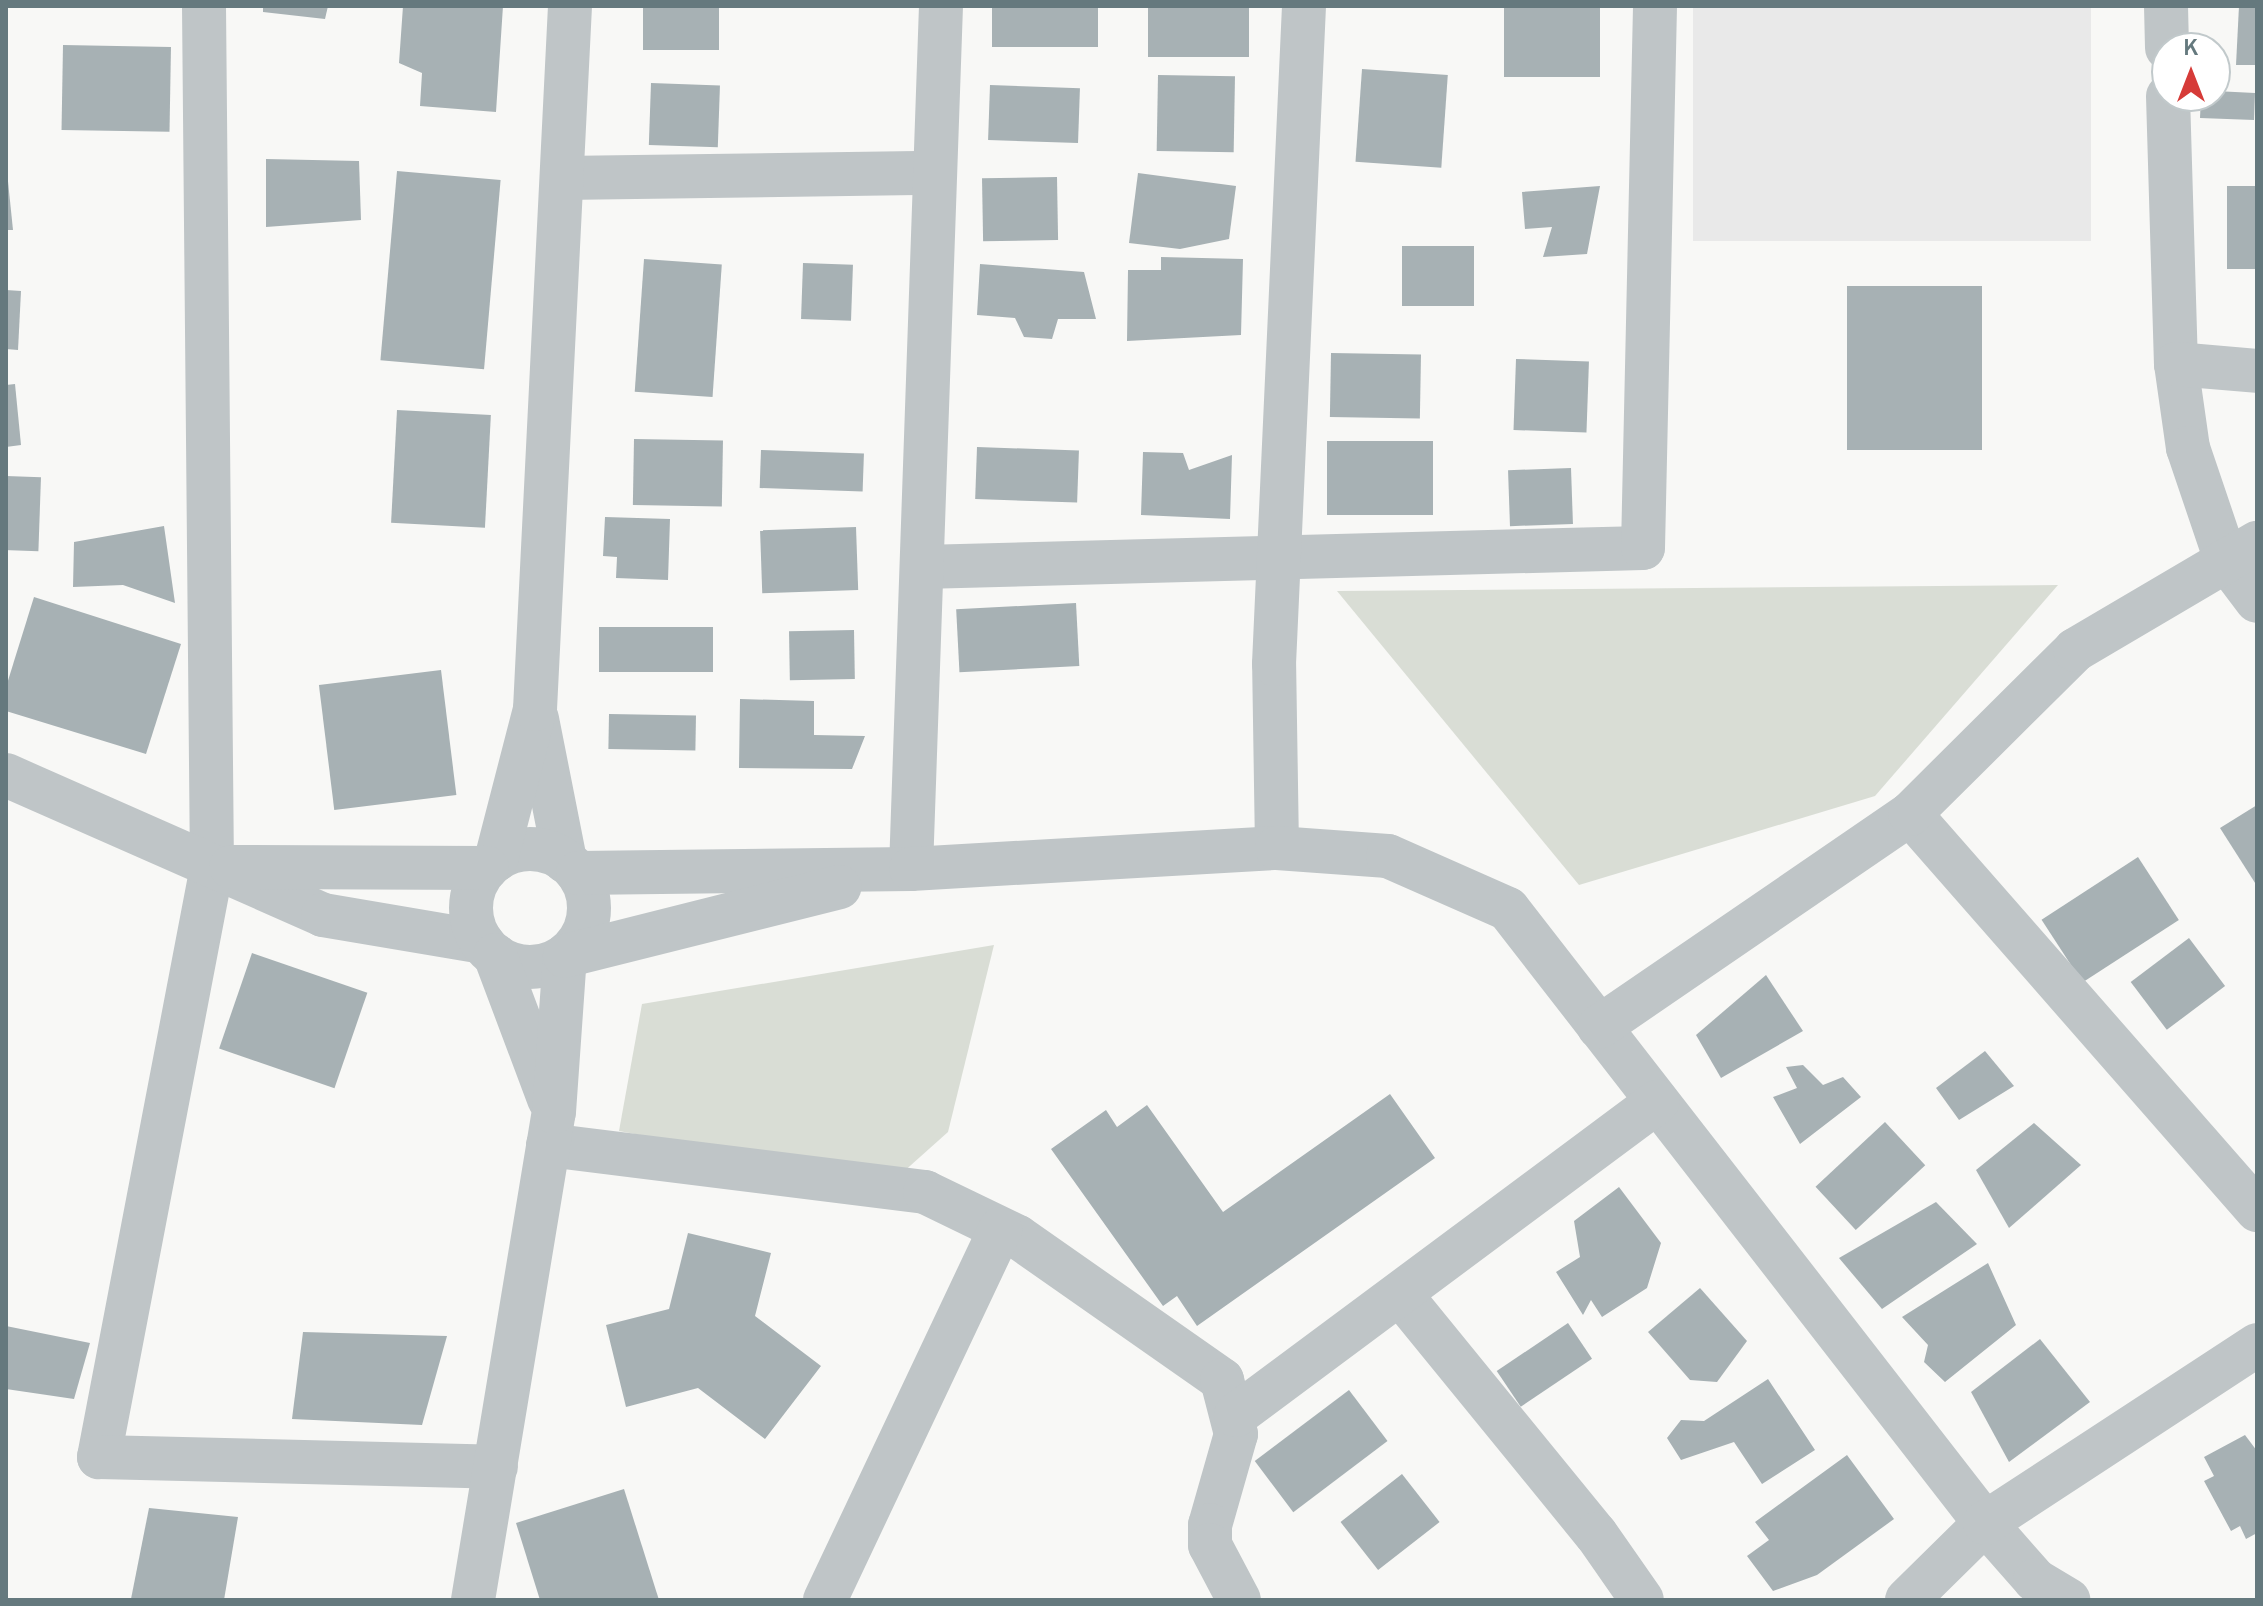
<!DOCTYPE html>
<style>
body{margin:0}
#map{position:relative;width:2263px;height:1606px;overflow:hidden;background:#f8f8f6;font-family:Overpass,sans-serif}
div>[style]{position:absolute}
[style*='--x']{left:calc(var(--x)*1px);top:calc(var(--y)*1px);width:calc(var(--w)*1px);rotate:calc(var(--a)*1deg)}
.built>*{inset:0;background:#e9e9e9;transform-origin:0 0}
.green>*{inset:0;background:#d9ddd5}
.building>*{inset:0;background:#a7b1b4;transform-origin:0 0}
.minor>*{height:44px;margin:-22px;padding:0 22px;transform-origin:22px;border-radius:22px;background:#bfc5c7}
.minor>.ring{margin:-22px;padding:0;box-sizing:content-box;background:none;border:44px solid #bfc5c7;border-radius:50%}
span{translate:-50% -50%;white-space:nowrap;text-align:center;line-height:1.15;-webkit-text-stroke:8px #fff;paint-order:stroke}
.frame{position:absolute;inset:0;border:8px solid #65797e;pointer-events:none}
.north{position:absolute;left:2151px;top:32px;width:80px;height:80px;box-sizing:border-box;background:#fff;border:2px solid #c1c9cb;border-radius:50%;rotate:0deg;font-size:22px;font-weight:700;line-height:32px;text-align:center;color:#65797e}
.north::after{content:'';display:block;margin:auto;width:28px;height:36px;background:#d63b38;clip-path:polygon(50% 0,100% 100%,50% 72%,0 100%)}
</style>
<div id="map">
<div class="built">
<div style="left:1693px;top:6px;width:398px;height:235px"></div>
</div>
<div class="green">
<div style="clip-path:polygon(2058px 585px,1875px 796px,1579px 885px,1337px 591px)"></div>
<div style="clip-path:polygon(994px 945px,948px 1132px,892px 1182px,619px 1131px,642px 1004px)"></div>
</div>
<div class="building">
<div style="clip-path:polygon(263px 6px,328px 6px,325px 19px,263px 12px)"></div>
<div style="clip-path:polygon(403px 6px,503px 6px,496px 112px,420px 106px,422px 73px,399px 63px)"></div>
<div style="left:643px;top:6px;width:76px;height:44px"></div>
<div style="left:992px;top:6px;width:106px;height:41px"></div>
<div style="left:1148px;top:6px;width:101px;height:51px"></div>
<div style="left:1504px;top:6px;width:96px;height:71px"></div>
<div style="clip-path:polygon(2239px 6px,2257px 7px,2257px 65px,2236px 65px)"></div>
<div style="left:63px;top:45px;width:108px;height:85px;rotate:1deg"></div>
<div style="left:1362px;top:69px;width:86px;height:93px;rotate:4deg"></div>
<div style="left:1158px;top:75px;width:77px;height:76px;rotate:1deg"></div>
<div style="left:651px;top:83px;width:69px;height:62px;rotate:2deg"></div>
<div style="left:990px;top:85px;width:90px;height:55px;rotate:2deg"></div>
<div style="clip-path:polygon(2215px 91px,2255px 93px,2254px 120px,2200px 118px,2201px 96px)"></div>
<div style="clip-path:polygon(266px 159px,359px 161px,361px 220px,266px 227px)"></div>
<div style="clip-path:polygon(6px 162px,13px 230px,6px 230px)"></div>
<div style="left:397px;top:171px;width:104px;height:190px;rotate:5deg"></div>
<div style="clip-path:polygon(1138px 173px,1236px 186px,1229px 239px,1180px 249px,1129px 243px)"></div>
<div style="left:1057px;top:177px;width:63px;height:75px;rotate:89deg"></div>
<div style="clip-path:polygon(1600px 186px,1587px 254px,1543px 257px,1552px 227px,1525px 229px,1522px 192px)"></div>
<div style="left:2227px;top:186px;width:30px;height:83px"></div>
<div style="left:1402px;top:246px;width:72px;height:60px"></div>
<div style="clip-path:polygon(1161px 257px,1243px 259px,1241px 335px,1127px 341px,1128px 270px,1161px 270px)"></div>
<div style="left:644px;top:259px;width:78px;height:133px;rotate:4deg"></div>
<div style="left:803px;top:263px;width:50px;height:56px;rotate:2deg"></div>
<div style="clip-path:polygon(980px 264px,1084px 272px,1096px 319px,1058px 319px,1052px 339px,1024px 337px,1015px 318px,977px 315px)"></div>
<div style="left:1847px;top:286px;width:135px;height:164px"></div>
<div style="clip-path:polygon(6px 290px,21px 291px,18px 350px,6px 349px)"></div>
<div style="left:1331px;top:353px;width:90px;height:64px;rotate:1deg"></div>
<div style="left:1516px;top:359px;width:73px;height:71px;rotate:2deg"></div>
<div style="clip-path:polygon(15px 384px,21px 445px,6px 447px,6px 385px)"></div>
<div style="left:397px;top:410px;width:94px;height:113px;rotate:3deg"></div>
<div style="left:634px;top:439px;width:89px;height:66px;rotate:1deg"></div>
<div style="left:1433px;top:441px;width:74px;height:106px;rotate:90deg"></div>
<div style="left:977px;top:447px;width:102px;height:52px;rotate:2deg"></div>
<div style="left:761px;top:450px;width:103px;height:38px;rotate:2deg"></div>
<div style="clip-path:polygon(1143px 452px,1183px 453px,1189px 470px,1232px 455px,1230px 519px,1141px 515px)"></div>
<div style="left:1571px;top:468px;width:56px;height:63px;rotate:88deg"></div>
<div style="left:6px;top:476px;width:35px;height:74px;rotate:2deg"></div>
<div style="clip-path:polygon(605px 517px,670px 519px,668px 580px,616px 578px,617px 557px,603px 556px)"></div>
<div style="clip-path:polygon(164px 526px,175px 603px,123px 585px,73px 587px,74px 542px)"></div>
<div style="left:856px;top:527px;width:63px;height:96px;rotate:88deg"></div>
<div style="clip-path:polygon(34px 597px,181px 644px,146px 754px,6px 711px,6px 687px)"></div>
<div style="left:1076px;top:603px;width:63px;height:120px;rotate:87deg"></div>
<div style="left:713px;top:627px;width:45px;height:114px;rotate:90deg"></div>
<div style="left:854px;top:630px;width:49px;height:65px;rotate:89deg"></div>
<div style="left:441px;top:670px;width:126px;height:123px;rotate:83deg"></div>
<div style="clip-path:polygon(740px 699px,814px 701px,814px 735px,865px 736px,852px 769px,739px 768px)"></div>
<div style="left:609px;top:714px;width:87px;height:35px;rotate:1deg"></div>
<div style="clip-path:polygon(2257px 805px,2257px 886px,2220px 828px)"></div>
<div style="left:2138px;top:857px;width:75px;height:115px;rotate:57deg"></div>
<div style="left:2189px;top:938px;width:60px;height:73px;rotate:53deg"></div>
<div style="left:252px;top:953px;width:122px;height:101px;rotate:19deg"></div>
<div style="clip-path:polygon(1766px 975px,1803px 1031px,1721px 1078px,1696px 1035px)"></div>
<div style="clip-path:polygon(1985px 1051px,2014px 1086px,1959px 1120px,1936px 1088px)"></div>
<div style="clip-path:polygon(1803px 1065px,1823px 1085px,1843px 1077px,1861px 1097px,1800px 1144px,1773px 1097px,1797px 1088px,1786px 1067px)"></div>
<div style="clip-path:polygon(1390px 1094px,1435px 1158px,1197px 1326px,1177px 1296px,1163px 1306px,1051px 1149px,1106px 1110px,1117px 1127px,1147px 1105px,1223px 1212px)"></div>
<div style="left:1885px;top:1122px;width:59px;height:95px;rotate:47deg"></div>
<div style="clip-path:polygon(2034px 1123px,2081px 1165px,2009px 1228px,1976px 1170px)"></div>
<div style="clip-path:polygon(1619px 1187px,1661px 1243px,1647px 1288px,1602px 1317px,1591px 1300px,1583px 1315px,1556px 1272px,1580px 1257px,1574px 1221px)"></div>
<div style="clip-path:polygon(1936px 1202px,1977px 1244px,1882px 1309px,1839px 1258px)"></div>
<div style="clip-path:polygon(688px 1233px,771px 1253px,755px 1316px,821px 1366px,765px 1439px,698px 1388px,626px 1407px,606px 1325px,669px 1309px)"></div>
<div style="clip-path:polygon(1988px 1263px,2016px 1325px,1945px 1382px,1924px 1362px,1928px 1345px,1902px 1317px)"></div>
<div style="clip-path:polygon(1700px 1288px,1747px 1341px,1717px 1382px,1690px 1380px,1648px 1332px)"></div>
<div style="left:1568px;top:1323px;width:43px;height:86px;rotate:56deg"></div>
<div style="clip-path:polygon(6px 1326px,90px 1343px,74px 1399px,6px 1389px)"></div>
<div style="clip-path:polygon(303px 1332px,447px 1336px,422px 1425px,292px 1419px)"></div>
<div style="clip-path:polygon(2040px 1339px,2090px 1402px,2009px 1462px,1971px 1392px)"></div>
<div style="clip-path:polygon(1768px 1379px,1815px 1450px,1762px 1484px,1734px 1442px,1681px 1460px,1667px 1438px,1681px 1420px,1704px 1421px)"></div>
<div style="left:1349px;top:1390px;width:64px;height:118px;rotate:53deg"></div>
<div style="clip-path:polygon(2245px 1435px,2257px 1451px,2257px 1533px,2246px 1539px,2240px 1526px,2231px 1531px,2204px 1481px,2214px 1476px,2204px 1457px)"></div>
<div style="clip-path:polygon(1847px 1455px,1894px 1519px,1817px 1575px,1773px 1591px,1747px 1556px,1769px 1540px,1755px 1522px)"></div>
<div style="left:1402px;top:1474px;width:61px;height:78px;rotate:52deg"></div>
<div style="clip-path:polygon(624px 1489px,659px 1600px,540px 1600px,516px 1523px)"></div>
<div style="clip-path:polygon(149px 1508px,238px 1517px,224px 1600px,131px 1599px)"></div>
</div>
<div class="minor">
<div style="--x:204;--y:6;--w:861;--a:89.47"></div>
<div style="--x:212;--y:867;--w:601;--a:100.84"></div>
<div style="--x:99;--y:1457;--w:397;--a:1.4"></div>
<div style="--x:2166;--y:6;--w:42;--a:88.6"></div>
<div style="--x:2168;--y:96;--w:268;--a:88.3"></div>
<div style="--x:2176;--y:364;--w:85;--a:81.9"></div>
<div style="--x:2188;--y:448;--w:118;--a:71.3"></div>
<div style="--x:2226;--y:560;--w:51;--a:52.9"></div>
<div style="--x:562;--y:178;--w:373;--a:-0.8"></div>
<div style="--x:2176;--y:364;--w:81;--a:4.9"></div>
<div style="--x:922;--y:567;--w:721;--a:-1.51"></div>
<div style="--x:1643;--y:548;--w:542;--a:-88.73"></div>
<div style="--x:537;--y:719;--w:145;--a:78.8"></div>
<div style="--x:6;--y:775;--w:347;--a:23.8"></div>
<div style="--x:323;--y:915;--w:161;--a:9.6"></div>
<div style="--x:1910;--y:814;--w:527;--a:48.77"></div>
<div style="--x:1277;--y:848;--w:184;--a:-90.9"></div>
<div style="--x:1274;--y:664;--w:659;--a:-87.39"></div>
<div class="ring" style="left:471px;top:849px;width:74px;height:74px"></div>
<div style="--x:496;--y:860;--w:156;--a:-75.5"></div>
<div style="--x:535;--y:709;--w:704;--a:-87.15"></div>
<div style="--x:231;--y:867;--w:256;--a:0.2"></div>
<div style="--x:911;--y:869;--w:864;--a:-88.01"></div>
<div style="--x:578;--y:873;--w:333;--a:-0.7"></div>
<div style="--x:911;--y:869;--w:367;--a:-3.3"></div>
<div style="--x:1277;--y:848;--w:111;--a:4.1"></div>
<div style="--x:1388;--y:856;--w:131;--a:23.8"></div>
<div style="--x:1508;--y:909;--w:778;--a:52.16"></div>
<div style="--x:1985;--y:1523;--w:76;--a:48.7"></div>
<div style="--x:2035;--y:1580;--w:39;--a:31"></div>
<div style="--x:495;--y:955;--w:154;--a:69.4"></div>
<div style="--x:1599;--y:1027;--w:377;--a:-34.4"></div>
<div style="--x:1910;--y:814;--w:233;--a:-44.8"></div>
<div style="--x:2075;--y:650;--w:211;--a:-30.5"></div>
<div style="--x:548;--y:1145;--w:380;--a:7.1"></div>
<div style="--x:925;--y:1192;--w:103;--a:25.8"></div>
<div style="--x:1018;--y:1237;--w:249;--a:35"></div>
<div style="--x:1222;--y:1380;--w:56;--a:75.5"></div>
<div style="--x:1236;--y:1434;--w:95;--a:105.9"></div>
<div style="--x:1210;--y:1525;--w:20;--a:90"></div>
<div style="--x:1210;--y:1545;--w:62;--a:62.2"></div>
<div style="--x:1400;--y:1294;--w:310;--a:50.8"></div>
<div style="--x:1596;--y:1534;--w:80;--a:55.1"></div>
<div style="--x:1236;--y:1415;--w:525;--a:-36.63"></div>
<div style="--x:473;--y:1600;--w:495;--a:-80.6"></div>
<div style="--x:554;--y:1112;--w:156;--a:-86"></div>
<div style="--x:565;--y:956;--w:283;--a:-14.1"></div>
<div style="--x:825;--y:1600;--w:410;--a:-64.7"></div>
<div style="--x:1907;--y:1600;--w:110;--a:-44.6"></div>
<div style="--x:1985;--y:1523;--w:325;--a:-33.2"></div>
</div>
<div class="frame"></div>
<div class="north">K</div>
</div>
